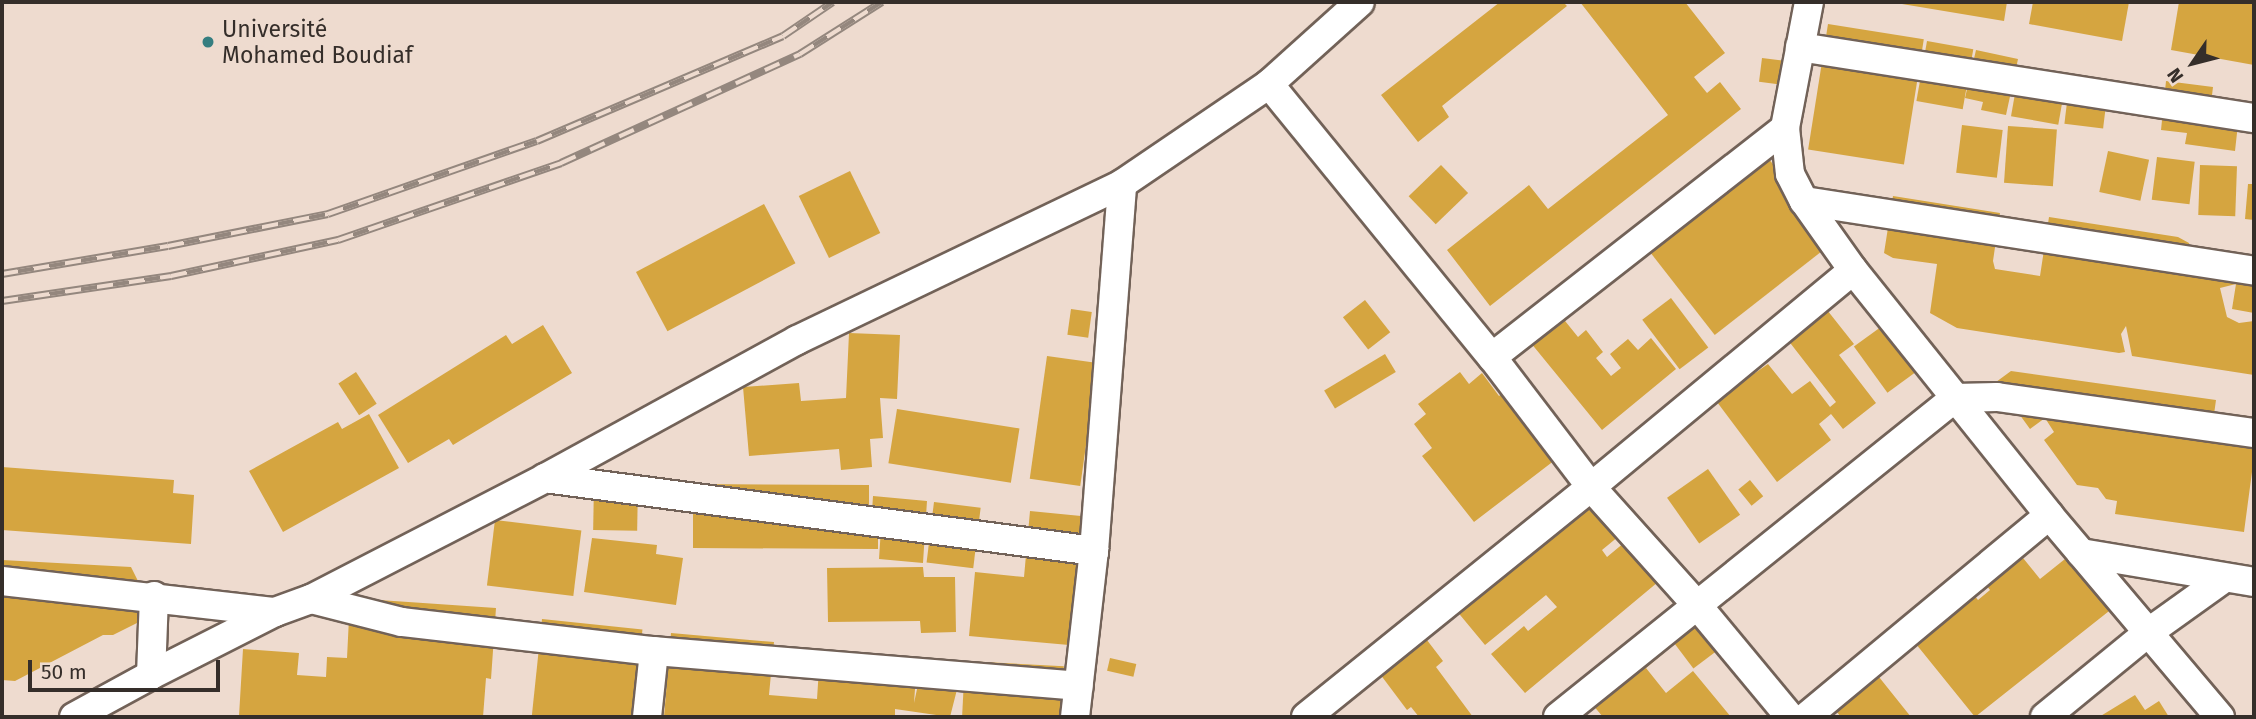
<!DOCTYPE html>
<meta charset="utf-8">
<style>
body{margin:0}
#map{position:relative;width:2256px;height:719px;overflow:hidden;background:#eedbcf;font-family:"Fira Sans",sans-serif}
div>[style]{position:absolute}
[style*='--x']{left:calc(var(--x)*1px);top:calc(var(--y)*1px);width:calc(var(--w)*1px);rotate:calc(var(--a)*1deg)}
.building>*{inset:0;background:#d5a540;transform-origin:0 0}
.roads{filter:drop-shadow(2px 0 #726258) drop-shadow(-2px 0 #726258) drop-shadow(0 2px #726258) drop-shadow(0 -2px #726258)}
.street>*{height:28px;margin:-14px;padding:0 14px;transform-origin:14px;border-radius:14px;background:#fff}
.rail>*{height:8px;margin-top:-4px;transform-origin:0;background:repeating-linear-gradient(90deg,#eedbcf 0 16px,#94877e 0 32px);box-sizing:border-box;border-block:2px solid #94877e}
.dots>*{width:19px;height:19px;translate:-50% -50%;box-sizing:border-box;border:4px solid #eedbcf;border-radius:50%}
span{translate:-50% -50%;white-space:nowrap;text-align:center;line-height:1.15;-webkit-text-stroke:7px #eedbcf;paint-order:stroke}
.poi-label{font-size:23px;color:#352e2a}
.left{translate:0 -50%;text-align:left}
.frame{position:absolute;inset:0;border:4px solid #352e2a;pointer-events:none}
.north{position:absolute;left:2158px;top:28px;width:70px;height:70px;-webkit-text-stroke:5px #eedbcf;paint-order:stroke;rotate:235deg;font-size:19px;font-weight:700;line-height:28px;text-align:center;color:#352e2a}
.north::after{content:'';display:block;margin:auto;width:24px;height:32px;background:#352e2a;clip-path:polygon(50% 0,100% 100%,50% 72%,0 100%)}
.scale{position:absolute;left:28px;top:660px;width:192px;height:32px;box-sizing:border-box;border:4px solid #352e2a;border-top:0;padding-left:9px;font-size:21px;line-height:24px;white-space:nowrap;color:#352e2a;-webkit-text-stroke:5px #eedbcf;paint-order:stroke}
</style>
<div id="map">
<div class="building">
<div style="clip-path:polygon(1500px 2px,1563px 2px,1567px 6px,1442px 106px,1449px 117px,1418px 142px,1381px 95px)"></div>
<div style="clip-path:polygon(1580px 2px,1685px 2px,1725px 53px,1694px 77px,1707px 93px,1720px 82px,1741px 109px,1490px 306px,1447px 250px,1529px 185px,1548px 209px,1668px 115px)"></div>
<div style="clip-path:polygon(1890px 2px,2007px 2px,2004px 21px)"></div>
<div style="clip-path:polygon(2033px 2px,2129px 2px,2122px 41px,2029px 24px)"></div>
<div style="clip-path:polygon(2179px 2px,2254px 2px,2254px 65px,2171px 50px)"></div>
<div style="left:1828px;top:24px;width:97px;height:127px;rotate:9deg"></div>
<div style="left:1927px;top:41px;width:47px;height:61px;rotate:10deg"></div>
<div style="clip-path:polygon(1976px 50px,2018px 59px,2006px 115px,1981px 110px,1983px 102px,1965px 98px)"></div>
<div style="left:1762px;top:58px;width:25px;height:24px;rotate:7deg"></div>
<div style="left:2019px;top:71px;width:48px;height:46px;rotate:10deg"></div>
<div style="left:2070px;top:78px;width:39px;height:46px;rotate:7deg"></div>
<div style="clip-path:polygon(2166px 81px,2213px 87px,2210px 112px,2239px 115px,2235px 151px,2185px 144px,2187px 133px,2161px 130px)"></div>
<div style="left:1962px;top:125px;width:41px;height:48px;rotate:7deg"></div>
<div style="left:2008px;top:126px;width:49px;height:57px;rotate:4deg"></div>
<div style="left:1758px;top:145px;width:123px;height:151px;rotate:52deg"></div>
<div style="left:2108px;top:151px;width:42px;height:42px;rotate:12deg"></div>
<div style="left:2157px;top:157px;width:38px;height:43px;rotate:7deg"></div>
<div style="left:1441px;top:165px;width:39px;height:45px;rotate:46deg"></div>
<div style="left:2200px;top:165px;width:37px;height:50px;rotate:2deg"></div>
<div style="left:850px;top:171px;width:69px;height:57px;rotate:64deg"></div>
<div style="clip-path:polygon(2248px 184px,2254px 184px,2254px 220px,2245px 219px)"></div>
<div style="clip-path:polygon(1893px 196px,2000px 213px,1993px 261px,1995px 269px,2040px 276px,2049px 217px,2178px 237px,2189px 243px,2192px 256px,2254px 263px,2254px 313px,2232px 309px,2236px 284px,2220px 288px,2227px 317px,2239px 323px,2254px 321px,2254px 375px,2132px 356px,2126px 326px,2121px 334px,2125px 352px,2119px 353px,1957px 328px,1930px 313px,1937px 264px,1893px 258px,1884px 253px)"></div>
<div style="left:764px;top:204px;width:67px;height:145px;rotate:62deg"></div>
<div style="clip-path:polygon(1816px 296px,1854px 344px,1839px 355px,1876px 403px,1843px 429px,1831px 414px,1819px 424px,1831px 440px,1777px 482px,1702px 382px,1740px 353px,1755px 373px,1768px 364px,1792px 394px,1810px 381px,1830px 407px,1836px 402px,1777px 326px)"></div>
<div style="left:1671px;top:298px;width:62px;height:36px;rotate:53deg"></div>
<div style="left:1365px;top:300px;width:41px;height:28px;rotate:52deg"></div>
<div style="left:1071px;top:309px;width:21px;height:26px;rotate:8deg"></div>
<div style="clip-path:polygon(1557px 311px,1578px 337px,1586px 330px,1603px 352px,1596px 358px,1611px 376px,1621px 368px,1610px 354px,1628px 339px,1638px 350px,1651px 338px,1676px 369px,1602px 430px,1526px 337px)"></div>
<div style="left:1896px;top:316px;width:57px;height:52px;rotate:54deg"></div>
<div style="clip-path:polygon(543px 325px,572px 373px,453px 445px,449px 439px,408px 463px,378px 415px,506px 335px,512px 344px)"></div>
<div style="clip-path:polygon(849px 333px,900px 335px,897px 399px,880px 398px,883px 438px,870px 439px,872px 467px,841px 470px,839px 449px,749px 456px,743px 387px,799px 383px,801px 401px,846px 398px)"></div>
<div style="left:1385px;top:354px;width:21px;height:71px;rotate:59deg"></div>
<div style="left:1047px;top:356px;width:51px;height:124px;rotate:8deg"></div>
<div style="clip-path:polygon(2011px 371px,2216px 400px,2211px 436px,2240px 415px,2254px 417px,2254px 457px,2244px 532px,2115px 514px,2117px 501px,2106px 499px,2098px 488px,2077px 485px,2044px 440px,2054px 432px,2045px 418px,2030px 429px,1996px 382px)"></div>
<div style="left:356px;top:372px;width:38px;height:21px;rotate:57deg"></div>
<div style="clip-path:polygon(1460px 372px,1469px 384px,1482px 373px,1499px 396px,1517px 382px,1568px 450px,1474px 522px,1422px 456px,1432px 448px,1414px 424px,1426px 414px,1418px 404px)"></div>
<div style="left:897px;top:409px;width:124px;height:55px;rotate:9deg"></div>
<div style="clip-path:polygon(369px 414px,399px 468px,283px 532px,249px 471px,338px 422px,342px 429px)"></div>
<div style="clip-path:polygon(2px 467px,174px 480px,173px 493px,194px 495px,191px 544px,2px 530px)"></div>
<div style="left:1708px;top:469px;width:56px;height:50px;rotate:55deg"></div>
<div style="clip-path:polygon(1595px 473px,1636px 522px,1602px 550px,1607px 557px,1625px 542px,1658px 582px,1525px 693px,1491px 654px,1524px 626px,1528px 631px,1557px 607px,1546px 595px,1485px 645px,1446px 598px)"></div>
<div style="left:1750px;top:480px;width:21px;height:15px;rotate:51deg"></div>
<div style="left:594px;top:482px;width:44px;height:48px;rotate:1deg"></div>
<div style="clip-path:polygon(693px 484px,869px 485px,869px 521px,878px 522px,878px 549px,693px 548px)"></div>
<div style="clip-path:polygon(873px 496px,927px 501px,923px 563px,879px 559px,882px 513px,872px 512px)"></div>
<div style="left:934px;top:502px;width:47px;height:61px;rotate:7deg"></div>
<div style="clip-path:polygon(1030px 511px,1081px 516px,1069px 645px,969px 636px,975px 572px,1024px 577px)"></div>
<div style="left:495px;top:520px;width:87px;height:66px;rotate:7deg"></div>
<div style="clip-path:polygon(592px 538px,657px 545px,656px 554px,683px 558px,676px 605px,584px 592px)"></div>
<div style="clip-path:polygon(2003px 542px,2018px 561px,2023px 558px,2040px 579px,2065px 559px,2072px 568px,2088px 556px,2123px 600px,1975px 717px,1899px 623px,1959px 576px,1978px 600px,1990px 590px,1972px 567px)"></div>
<div style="clip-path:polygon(2px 560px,131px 567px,140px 585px,139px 622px,113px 635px,103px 635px,15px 681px,2px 680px)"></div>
<div style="clip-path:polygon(923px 567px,924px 577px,955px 577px,956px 632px,921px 633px,920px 621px,828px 622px,827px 568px)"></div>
<div style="left:1701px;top:589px;width:59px;height:54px;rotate:53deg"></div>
<div style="clip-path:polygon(350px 598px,496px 608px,491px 679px,486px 678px,483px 717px,239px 716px,243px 649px,299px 653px,297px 675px,326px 677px,327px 657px,347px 658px)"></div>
<div style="left:542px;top:619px;width:101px;height:98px;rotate:6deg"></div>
<div style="clip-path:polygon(1417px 627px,1443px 661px,1436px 667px,1473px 717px,1419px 717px,1411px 707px,1407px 710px,1371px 662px)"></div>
<div style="clip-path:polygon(1648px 632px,1665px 652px,1646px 668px,1666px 693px,1693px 671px,1731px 717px,1603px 717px,1592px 704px)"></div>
<div style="clip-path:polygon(671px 633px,774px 642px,769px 695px,817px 699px,820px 653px,917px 661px,914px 703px,924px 657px,963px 666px,950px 717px,895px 709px,895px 717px,664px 717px)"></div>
<div style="left:1110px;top:658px;width:27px;height:13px;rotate:13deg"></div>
<div style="left:965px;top:661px;width:99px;height:56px;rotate:3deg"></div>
<div style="clip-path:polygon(1849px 663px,1859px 677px,1871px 667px,1911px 717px,1841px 717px,1819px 690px,1850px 687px,1838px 671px)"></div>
<div style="clip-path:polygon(2135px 695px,2145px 710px,2159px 701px,2169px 717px,2099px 717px)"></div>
</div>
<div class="roads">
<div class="street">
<div style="--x:1809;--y:2;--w:128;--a:100.8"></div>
<div style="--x:1785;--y:128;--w:46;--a:83.8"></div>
<div style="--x:1790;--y:174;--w:30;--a:63"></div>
<div style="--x:1804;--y:201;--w:85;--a:54.6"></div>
<div style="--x:1853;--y:270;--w:314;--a:51.3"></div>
<div style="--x:2049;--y:515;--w:265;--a:49.8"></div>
<div style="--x:1800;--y:47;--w:460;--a:8.9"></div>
<div style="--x:1269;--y:84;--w:353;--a:50.8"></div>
<div style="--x:1492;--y:357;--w:163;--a:52.7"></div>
<div style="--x:1591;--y:487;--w:159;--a:48.1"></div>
<div style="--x:1697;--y:605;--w:146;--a:50.3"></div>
<div style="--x:1804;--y:201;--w:455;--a:8.8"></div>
<div style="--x:1492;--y:357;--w:372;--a:-38"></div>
<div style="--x:545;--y:478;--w:554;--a:7.57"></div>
<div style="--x:2081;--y:553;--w:175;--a:9.5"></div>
<div style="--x:2;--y:581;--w:275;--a:6.5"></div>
<div style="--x:311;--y:599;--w:94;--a:14.2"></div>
<div style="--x:402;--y:622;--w:254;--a:6.6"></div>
<div style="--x:654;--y:651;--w:426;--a:4.7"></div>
<div style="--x:151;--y:675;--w:79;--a:-87.8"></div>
<div style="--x:74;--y:717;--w:88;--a:-28.6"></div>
<div style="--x:151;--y:675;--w:139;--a:-26.9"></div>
<div style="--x:275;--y:612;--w:38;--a:-20"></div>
<div style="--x:311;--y:599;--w:263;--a:-27.3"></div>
<div style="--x:545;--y:478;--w:287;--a:-28.7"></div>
<div style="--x:797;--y:340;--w:361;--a:-25.6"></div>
<div style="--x:1122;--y:184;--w:178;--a:-34.2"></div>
<div style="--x:1269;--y:84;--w:122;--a:-42"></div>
<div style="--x:647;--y:717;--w:66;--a:-83.9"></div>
<div style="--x:1075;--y:717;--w:167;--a:-83.5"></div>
<div style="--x:1094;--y:551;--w:368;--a:-85.6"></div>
<div style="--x:1306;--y:717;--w:366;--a:-38.9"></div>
<div style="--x:1591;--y:487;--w:340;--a:-39.6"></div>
<div style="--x:1558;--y:717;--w:509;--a:-38.78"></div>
<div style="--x:1955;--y:398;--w:42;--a:-1.4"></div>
<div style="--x:1997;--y:397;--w:260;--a:8"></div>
<div style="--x:1806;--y:717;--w:316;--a:-39.7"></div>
<div style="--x:2045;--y:717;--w:134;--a:-39.3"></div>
<div style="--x:2149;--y:632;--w:91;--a:-35.6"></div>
</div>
</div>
<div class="rail">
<div style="--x:2;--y:274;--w:168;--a:-9.6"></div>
<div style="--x:168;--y:246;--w:163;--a:-11.3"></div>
<div style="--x:328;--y:214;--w:221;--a:-19.3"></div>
<div style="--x:537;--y:141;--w:267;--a:-23.1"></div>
<div style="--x:783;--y:36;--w:60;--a:-34.2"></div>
<div style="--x:2;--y:301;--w:171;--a:-8.4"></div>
<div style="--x:171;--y:276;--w:171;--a:-12.2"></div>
<div style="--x:338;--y:240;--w:236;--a:-19"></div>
<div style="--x:561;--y:163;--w:263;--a:-24.5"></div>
<div style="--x:800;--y:54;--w:97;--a:-32.4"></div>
</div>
<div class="dots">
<div style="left:208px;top:42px;background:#357e80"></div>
</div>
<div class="poi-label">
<span class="left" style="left:222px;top:42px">Université<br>Mohamed Boudiaf</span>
</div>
<div class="frame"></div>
<div class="north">N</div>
<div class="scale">50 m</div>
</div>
